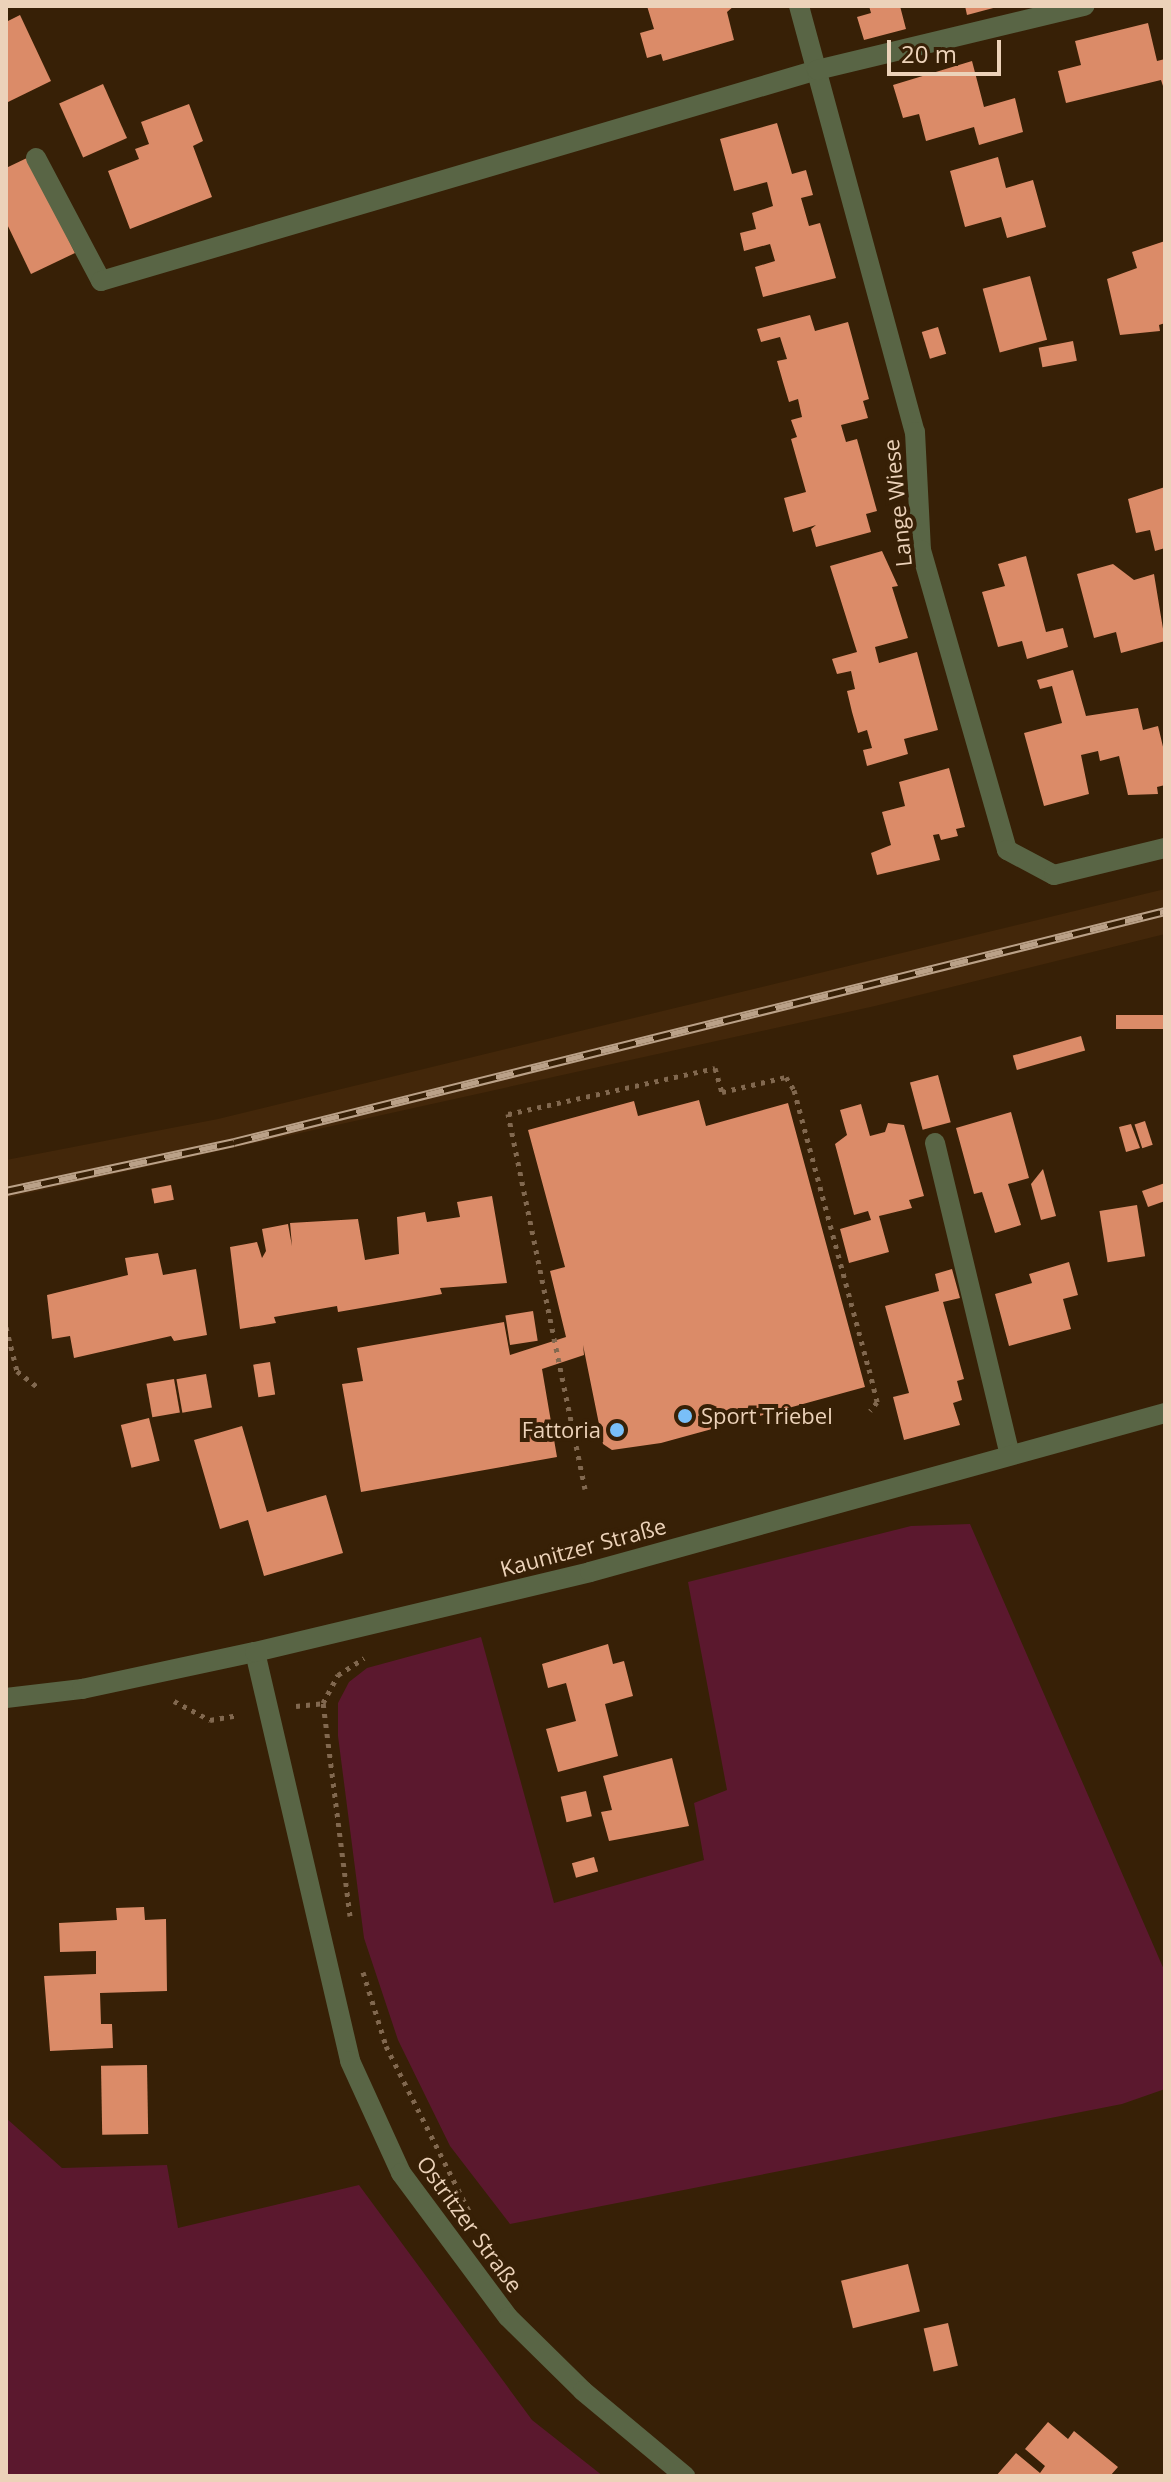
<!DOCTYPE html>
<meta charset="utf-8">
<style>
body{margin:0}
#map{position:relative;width:1171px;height:2482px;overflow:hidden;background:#372006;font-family:"Open Sans",sans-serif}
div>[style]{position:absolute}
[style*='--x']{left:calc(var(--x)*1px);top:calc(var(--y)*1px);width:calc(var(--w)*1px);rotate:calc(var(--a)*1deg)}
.built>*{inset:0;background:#43270a}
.green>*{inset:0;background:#5b182e}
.building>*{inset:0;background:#db8b68;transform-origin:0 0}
.path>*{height:5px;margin-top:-2.5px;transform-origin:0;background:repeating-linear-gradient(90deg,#81684f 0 4px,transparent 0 10px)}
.service>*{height:20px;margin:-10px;padding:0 10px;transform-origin:10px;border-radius:10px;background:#596545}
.minor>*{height:20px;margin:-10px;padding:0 10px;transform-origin:10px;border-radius:10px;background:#596545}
.tertiary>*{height:20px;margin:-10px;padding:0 10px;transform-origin:10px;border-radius:10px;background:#596545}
.rail>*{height:9px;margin-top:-4.5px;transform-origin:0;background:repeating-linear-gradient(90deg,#372006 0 18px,#baa188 0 36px);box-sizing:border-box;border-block:2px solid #baa188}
.dots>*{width:22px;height:22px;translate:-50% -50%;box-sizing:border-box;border:4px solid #372006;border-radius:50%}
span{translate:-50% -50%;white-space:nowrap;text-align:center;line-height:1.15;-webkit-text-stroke:8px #372006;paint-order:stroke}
.street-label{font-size:22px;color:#ecd2b9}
.poi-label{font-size:22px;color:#ecd2b9}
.left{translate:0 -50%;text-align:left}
.right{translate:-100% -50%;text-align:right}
.frame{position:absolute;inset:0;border:8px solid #ecd2b9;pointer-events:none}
.scale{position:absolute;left:887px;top:40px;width:114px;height:36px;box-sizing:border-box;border:4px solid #ecd2b9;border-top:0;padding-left:10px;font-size:24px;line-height:28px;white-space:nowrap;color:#ecd2b9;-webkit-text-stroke:6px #372006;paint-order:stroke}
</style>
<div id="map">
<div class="built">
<div style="clip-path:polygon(1165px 889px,1165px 934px,875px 1006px,6px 1198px,6px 1160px,218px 1119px)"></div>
</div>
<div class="green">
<div style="clip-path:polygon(970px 1524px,1165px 1972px,1165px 2089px,1122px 2104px,510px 2224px,450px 2146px,398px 2040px,364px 1938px,338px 1736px,338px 1703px,349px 1682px,367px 1668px,481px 1637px,554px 1903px,704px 1860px,694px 1803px,727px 1790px,688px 1582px,911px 1526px)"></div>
<div style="clip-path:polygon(6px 2118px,62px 2168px,167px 2165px,178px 2228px,359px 2185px,532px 2420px,603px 2476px,6px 2476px)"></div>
</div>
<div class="building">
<div style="clip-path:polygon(647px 6px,734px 6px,727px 12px,734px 40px,663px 61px,661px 54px,647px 58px,640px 33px,654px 29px)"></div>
<div style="clip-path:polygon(869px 6px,900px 6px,906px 29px,864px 40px,857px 17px,871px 13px)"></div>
<div style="clip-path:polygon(965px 6px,997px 6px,997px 7px,967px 15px)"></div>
<div style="clip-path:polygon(20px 15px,51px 81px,6px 103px,6px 22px)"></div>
<div style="clip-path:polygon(1148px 23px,1157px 61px,1165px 59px,1165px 92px,1161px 80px,1066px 103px,1058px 71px,1081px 65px,1075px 41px)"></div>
<div style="clip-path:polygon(972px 61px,984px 107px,1015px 98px,1023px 132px,979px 145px,974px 127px,926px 141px,919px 114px,903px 118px,893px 85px)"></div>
<div style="left:103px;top:84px;width:59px;height:48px;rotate:66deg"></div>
<div style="clip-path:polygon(189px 104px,203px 141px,193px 146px,212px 197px,130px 229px,108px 171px,139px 159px,135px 149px,149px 144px,141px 122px)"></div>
<div style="clip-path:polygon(777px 123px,792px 174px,806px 170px,813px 195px,801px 198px,809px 226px,820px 223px,836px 278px,763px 297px,755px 267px,775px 261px,770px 244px,744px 251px,740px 233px,756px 229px,752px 213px,773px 206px,767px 182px,734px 191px,720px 139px)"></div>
<div style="clip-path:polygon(29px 157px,75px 253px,31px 274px,6px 222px,6px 168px)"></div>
<div style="clip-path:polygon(998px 157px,1006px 188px,1033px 180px,1046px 227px,1007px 238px,1001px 217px,965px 227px,950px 171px)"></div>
<div style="clip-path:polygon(1165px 241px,1165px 323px,1159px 325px,1160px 331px,1120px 335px,1107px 279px,1137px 268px,1132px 252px)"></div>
<div style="left:1030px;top:276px;width:66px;height:49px;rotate:75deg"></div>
<div style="clip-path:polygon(810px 315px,815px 331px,848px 322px,869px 399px,863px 401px,868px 418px,841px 425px,846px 442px,857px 439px,877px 511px,866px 514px,871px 532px,816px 547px,811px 529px,816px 525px,793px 532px,784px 498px,806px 492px,791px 439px,797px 437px,791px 420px,802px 417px,798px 399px,789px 402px,783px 382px,777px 361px,787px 359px,780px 337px,761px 342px,757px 329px)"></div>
<div style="left:938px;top:327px;width:28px;height:17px;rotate:73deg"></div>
<div style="left:1073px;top:341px;width:20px;height:35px;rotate:79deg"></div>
<div style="clip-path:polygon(1165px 487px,1165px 548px,1155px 551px,1150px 530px,1136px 533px,1128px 499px)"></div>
<div style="clip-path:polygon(882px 551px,898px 586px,892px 587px,908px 638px,875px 647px,879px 663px,917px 652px,938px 730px,904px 739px,908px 754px,867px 766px,863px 750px,872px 748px,867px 730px,858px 733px,852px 712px,847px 691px,855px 689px,851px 671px,837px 674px,832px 659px,857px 652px,830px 566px)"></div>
<div style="clip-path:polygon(1026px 556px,1046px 632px,1063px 628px,1068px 647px,1027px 659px,1022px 641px,998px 647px,982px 592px,1005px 586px,998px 564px)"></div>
<div style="clip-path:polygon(1113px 564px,1134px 580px,1154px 574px,1165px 641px,1121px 653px,1116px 632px,1094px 638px,1077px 574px)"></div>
<div style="clip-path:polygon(1073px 670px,1086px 716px,1138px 708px,1143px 730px,1158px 726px,1165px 755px,1165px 785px,1157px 787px,1158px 794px,1128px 795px,1119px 756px,1100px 761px,1098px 751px,1081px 755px,1089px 794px,1044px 806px,1024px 733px,1062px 723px,1052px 686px,1040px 689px,1037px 680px)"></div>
<div style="clip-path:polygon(949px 768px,965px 827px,956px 829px,958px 836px,941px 840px,939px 834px,933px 835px,940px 860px,877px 875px,871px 853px,891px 845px,882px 812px,905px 806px,899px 782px)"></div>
<div style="left:1165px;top:1015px;width:14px;height:49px;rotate:90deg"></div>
<div style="left:1081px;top:1036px;width:15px;height:71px;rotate:74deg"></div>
<div style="left:938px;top:1075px;width:49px;height:29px;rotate:75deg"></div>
<div style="clip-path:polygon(699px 1100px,706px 1126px,788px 1103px,865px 1387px,661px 1443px,612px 1450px,603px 1444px,583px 1345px,584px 1355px,542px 1369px,557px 1457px,361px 1492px,342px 1384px,363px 1381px,357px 1348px,504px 1322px,510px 1355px,566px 1337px,550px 1271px,565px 1267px,528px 1130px,634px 1101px,638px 1116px)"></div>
<div style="clip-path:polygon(861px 1104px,870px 1136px,885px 1132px,888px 1123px,904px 1125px,924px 1196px,909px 1200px,912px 1208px,879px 1216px,889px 1252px,849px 1263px,840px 1229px,871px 1220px,868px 1211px,854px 1215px,835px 1144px,847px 1135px,840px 1110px)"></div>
<div style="clip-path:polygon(1011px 1112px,1029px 1178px,1008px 1184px,1021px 1225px,995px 1233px,982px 1192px,974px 1194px,956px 1128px)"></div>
<div style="left:1145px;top:1121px;width:25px;height:11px;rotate:72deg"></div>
<div style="clip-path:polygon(1131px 1124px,1140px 1148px,1126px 1152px,1119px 1127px)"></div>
<div style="clip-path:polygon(1043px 1169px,1056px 1216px,1041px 1220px,1031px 1184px)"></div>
<div style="clip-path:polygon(1165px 1183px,1165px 1201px,1148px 1207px,1142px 1191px)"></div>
<div style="left:171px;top:1185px;width:15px;height:20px;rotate:79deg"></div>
<div style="clip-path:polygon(492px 1196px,507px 1283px,440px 1288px,442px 1294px,338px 1312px,337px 1306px,274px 1317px,276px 1323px,240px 1329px,230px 1247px,257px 1242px,262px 1258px,266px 1251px,262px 1229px,288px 1224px,292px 1246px,290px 1223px,358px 1219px,365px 1260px,399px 1254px,397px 1217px,425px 1212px,427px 1222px,460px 1217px,457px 1202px)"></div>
<div style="left:1137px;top:1205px;width:52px;height:38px;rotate:81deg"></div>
<div style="clip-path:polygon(158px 1253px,163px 1275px,196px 1269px,207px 1335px,174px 1341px,171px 1336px,74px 1358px,70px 1336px,52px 1339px,47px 1295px,128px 1275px,125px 1258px)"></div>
<div style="clip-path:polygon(1069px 1262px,1078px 1295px,1063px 1299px,1071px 1329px,1009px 1346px,995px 1294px,1032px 1283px,1029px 1274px)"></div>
<div style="clip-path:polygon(952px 1269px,960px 1298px,943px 1302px,964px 1379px,957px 1381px,962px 1400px,953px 1403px,960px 1425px,904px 1440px,893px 1397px,909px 1393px,885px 1306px,939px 1291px,935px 1274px)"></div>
<div style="left:533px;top:1311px;width:30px;height:28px;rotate:81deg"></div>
<div style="left:270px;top:1362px;width:33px;height:17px;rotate:81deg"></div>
<div style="left:206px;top:1374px;width:34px;height:30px;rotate:80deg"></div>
<div style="left:174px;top:1379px;width:34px;height:28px;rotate:80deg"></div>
<div style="left:149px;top:1418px;width:44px;height:29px;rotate:76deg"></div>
<div style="clip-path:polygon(242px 1426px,267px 1512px,326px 1495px,343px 1553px,264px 1576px,248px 1520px,220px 1529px,194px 1440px)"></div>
<div style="clip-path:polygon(608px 1644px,613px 1664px,624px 1661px,633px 1696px,605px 1704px,618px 1756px,558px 1772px,546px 1729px,576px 1721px,566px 1683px,548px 1688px,542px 1664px)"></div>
<div style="clip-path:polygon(672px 1758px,689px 1826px,609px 1841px,601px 1812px,612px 1810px,603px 1776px)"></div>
<div style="left:586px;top:1791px;width:26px;height:26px;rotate:77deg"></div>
<div style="left:594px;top:1857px;width:15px;height:23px;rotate:74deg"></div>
<div style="clip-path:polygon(144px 1907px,145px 1920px,166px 1919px,167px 1991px,100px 1993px,101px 2024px,112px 2024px,113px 2048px,50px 2051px,44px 1976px,96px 1974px,96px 1951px,60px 1952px,59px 1923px,117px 1920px,116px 1908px)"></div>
<div style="left:147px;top:2065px;width:69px;height:46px;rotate:89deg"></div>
<div style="left:908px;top:2264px;width:49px;height:69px;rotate:76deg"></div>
<div style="left:948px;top:2323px;width:44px;height:25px;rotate:77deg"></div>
<div style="clip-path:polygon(1048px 2422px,1068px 2439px,1074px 2431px,1118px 2467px,1110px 2476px,996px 2476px,1016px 2453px,1040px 2473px,1045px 2466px,1025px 2449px)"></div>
</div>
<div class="path">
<div style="--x:6;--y:1327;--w:45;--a:76"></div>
<div style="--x:17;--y:1371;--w:28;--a:38"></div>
<div style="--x:585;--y:1489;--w:383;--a:-101.6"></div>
<div style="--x:508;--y:1114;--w:212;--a:-12.5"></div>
<div style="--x:715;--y:1068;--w:25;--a:74"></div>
<div style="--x:722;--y:1092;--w:66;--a:-13.2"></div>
<div style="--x:786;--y:1077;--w:15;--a:58"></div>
<div style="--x:794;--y:1090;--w:289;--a:75"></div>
<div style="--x:869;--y:1369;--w:34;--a:76"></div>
<div style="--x:877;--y:1402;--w:11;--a:128"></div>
<div style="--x:174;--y:1701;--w:41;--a:27.8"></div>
<div style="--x:210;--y:1720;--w:29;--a:-10"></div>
<div style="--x:296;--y:1706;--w:27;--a:-6"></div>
<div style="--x:350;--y:1916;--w:215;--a:-97.2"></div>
<div style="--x:323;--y:1703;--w:32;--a:-62"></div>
<div style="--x:338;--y:1675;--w:31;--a:-33"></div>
<div style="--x:363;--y:1972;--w:77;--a:72.7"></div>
<div style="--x:386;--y:2046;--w:185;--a:63.3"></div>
</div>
<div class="service">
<div style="--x:36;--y:158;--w:139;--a:62.1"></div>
<div style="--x:101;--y:281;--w:746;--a:-16.42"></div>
<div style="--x:935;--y:1143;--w:321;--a:76.5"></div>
</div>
<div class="minor">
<div style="--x:799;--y:6;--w:442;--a:74.8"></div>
<div style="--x:915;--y:432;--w:118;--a:87.1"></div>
<div style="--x:921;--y:550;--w:312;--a:74"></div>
<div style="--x:1007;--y:850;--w:53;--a:28"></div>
<div style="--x:1054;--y:875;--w:114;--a:-13.7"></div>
<div style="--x:817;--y:70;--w:275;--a:-13.5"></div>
<div style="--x:255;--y:1652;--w:420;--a:76.9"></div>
<div style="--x:350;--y:2061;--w:123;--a:65.5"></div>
<div style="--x:401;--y:2173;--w:179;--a:53.4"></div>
<div style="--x:508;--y:2317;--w:105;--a:44.6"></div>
<div style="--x:583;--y:2391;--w:133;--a:39.8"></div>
</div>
<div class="tertiary">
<div style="--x:6;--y:1698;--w:77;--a:-6.8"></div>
<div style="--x:82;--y:1689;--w:177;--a:-12.1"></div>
<div style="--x:255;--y:1652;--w:344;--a:-13.4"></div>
<div style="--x:590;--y:1572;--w:597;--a:-15.46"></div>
</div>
<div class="rail">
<div style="--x:6;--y:1191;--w:233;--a:-12.1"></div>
<div style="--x:234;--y:1142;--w:959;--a:-13.93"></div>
</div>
<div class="dots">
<div style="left:685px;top:1416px;background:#79bff8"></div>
<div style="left:617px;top:1430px;background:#79bff8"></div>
</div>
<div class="street-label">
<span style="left:897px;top:503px;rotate:-96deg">Lange Wiese</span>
<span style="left:583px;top:1547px;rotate:-15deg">Kaunitzer Straße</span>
<span style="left:470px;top:2224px;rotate:54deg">Ostritzer Straße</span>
</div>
<div class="poi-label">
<span class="left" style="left:701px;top:1416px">Sport Triebel</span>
<span class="right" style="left:601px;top:1430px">Fattoria</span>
</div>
<div class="frame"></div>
<div class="scale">20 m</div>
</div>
